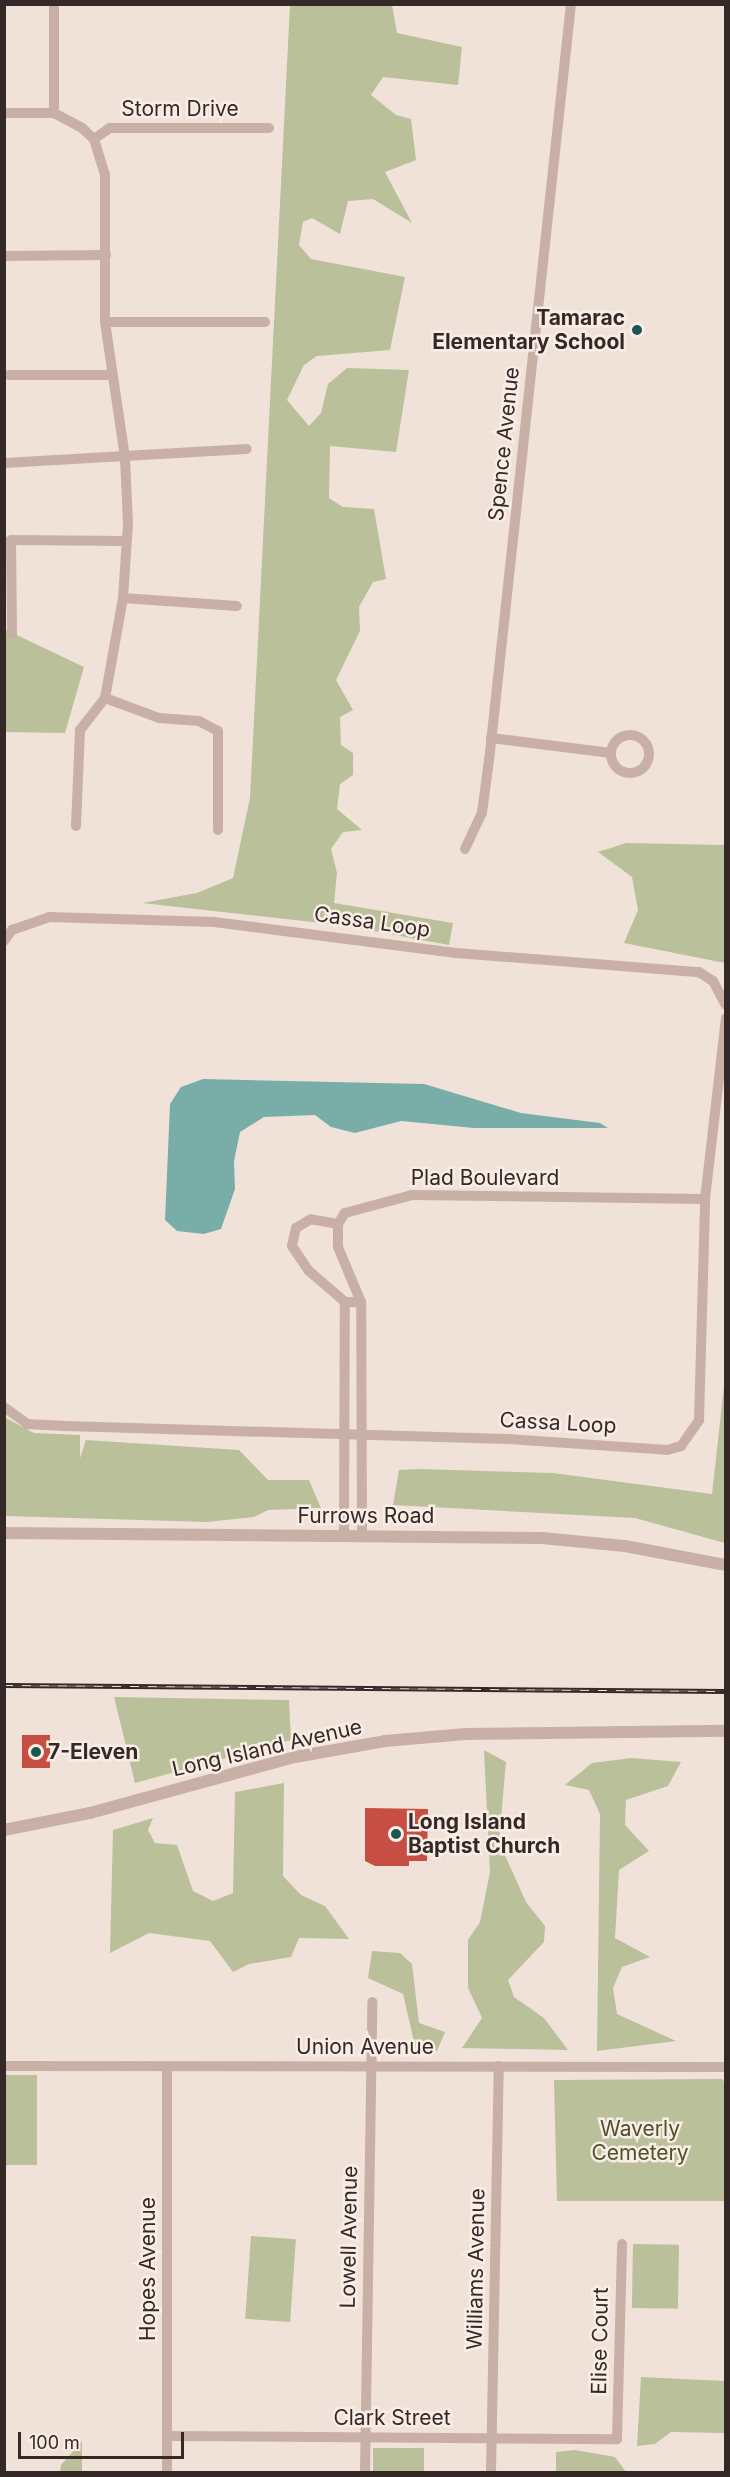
<!DOCTYPE html>
<style>
body{margin:0}
#map{position:relative;width:730px;height:2477px;overflow:hidden;background:#f1e2d9;font-family:Inter,sans-serif}
div>[style]{position:absolute}
[style*='--x']{left:calc(var(--x)*1px);top:calc(var(--y)*1px);width:calc(var(--w)*1px);rotate:calc(var(--a)*1deg)}
.green>*{inset:0;background:#b9c09a;transform-origin:0 0}
.water>*{inset:0;background:#79aea8}
.building>*{inset:0;background:#c64e43;transform-origin:0 0}
.minor>*{height:10px;margin:-5px;padding:0 5px;transform-origin:5px;border-radius:5px;background:#c9b0a6}
.minor>.ring{margin:-5px;padding:0;box-sizing:content-box;background:none;border:10px solid #c9b0a6;border-radius:50%}
.tertiary>*{height:12px;margin:-6px;padding:0 6px;transform-origin:6px;border-radius:6px;background:#c9b0a6}
.rail>*{height:5px;margin-top:-2.5px;transform-origin:0;background:repeating-linear-gradient(90deg,#f9ede6 0 9px,#352927 0 18px);box-sizing:border-box;border-block:2px solid #352927}
.dots>*{width:16px;height:16px;translate:-50% -50%;box-sizing:border-box;border:3px solid #f9ede6;border-radius:50%}
span{translate:-50% -50%;white-space:nowrap;text-align:center;line-height:1.15;-webkit-text-stroke:5px #f9ede6;paint-order:stroke}
.street-label{font-size:21px;color:#352927}
.poi-label{font-size:21px;color:#352927;font-weight:700}
.right{translate:-100% -50%;text-align:right}
.left{translate:0 -50%;text-align:left}
.park-label{font-size:21px;color:#4b532a}
.frame{position:absolute;inset:0;border:6px solid #352927;pointer-events:none}
.scale{position:absolute;left:18px;top:2432px;width:166px;height:27px;box-sizing:border-box;border:3px solid #352927;border-top:0;padding-left:8px;font-size:18px;line-height:21px;white-space:nowrap;color:#352927;-webkit-text-stroke:4px #f9ede6;paint-order:stroke}
</style>
<div id="map">
<div class="green">
<div style="clip-path:polygon(290px 5px,392px 5px,397px 33px,462px 47px,458px 85px,383px 77px,371px 95px,396px 115px,411px 119px,416px 160px,385px 172px,412px 223px,373px 199px,348px 201px,340px 234px,312px 218px,303px 222px,299px 245px,311px 259px,405px 277px,390px 350px,317px 356px,304px 365px,287px 400px,309px 426px,321px 413px,328px 384px,347px 368px,409px 370px,396px 452px,330px 446px,329px 498px,343px 507px,374px 509px,386px 579px,373px 582px,359px 607px,360px 631px,336px 680px,353px 710px,340px 717px,341px 745px,353px 753px,353px 775px,340px 784px,337px 809px,362px 830px,343px 832px,331px 849px,337px 873px,334px 903px,453px 923px,449px 945px,340px 925px,142px 903px,197px 893px,233px 878px,250px 798px)"></div>
<div style="clip-path:polygon(4px 629px,84px 667px,65px 733px,5px 732px)"></div>
<div style="clip-path:polygon(626px 843px,725px 845px,725px 963px,624px 943px,638px 910px,632px 877px,598px 852px)"></div>
<div style="clip-path:polygon(725px 1377px,725px 1543px,635px 1518px,393px 1505px,399px 1470px,420px 1469px,553px 1473px,712px 1494px)"></div>
<div style="clip-path:polygon(4px 1417px,34px 1433px,80px 1435px,80px 1458px,86px 1440px,239px 1450px,268px 1480px,309px 1480px,321px 1508px,268px 1510px,254px 1517px,207px 1522px,5px 1516px)"></div>
<div style="clip-path:polygon(114px 1697px,289px 1700px,291px 1740px,135px 1783px)"></div>
<div style="clip-path:polygon(484px 1750px,506px 1762px,499px 1842px,526px 1902px,545px 1926px,544px 1942px,508px 1980px,514px 1997px,544px 2018px,568px 2050px,462px 2048px,482px 2018px,468px 1988px,468px 1940px,480px 1922px,490px 1872px)"></div>
<div style="clip-path:polygon(631px 1758px,681px 1762px,668px 1786px,626px 1800px,625px 1825px,649px 1851px,619px 1870px,615px 1938px,650px 1957px,622px 1967px,613px 1988px,617px 2014px,676px 2041px,597px 2051px,600px 1814px,589px 1790px,565px 1785px,592px 1763px)"></div>
<div style="clip-path:polygon(284px 1783px,283px 1876px,301px 1895px,325px 1906px,349px 1939px,299px 1938px,291px 1957px,249px 1964px,233px 1972px,210px 1941px,149px 1933px,110px 1953px,113px 1830px,153px 1818px,148px 1830px,155px 1843px,177px 1845px,193px 1891px,213px 1901px,233px 1893px,235px 1792px)"></div>
<div style="clip-path:polygon(372px 1951px,400px 1953px,412px 1964px,419px 2023px,445px 2032px,437px 2051px,416px 2050px,403px 1994px,368px 1978px)"></div>
<div style="left:5px;top:2075px;width:32px;height:90px"></div>
<div style="clip-path:polygon(722px 2079px,726px 2084px,725px 2201px,557px 2201px,554px 2080px)"></div>
<div style="left:251px;top:2236px;width:45px;height:83px;rotate:4deg"></div>
<div style="left:633px;top:2244px;width:46px;height:64px;rotate:1deg"></div>
<div style="clip-path:polygon(641px 2377px,725px 2381px,725px 2433px,671px 2432px,655px 2444px,637px 2446px)"></div>
<div style="clip-path:polygon(82px 2441px,82px 2472px,60px 2472px,61px 2465px)"></div>
<div style="left:373px;top:2448px;width:51px;height:24px"></div>
<div style="clip-path:polygon(575px 2450px,615px 2457px,626px 2472px,556px 2472px,556px 2452px)"></div>
</div>
<div class="water">
<div style="clip-path:polygon(203px 1079px,424px 1084px,521px 1113px,600px 1123px,608px 1128px,474px 1128px,401px 1121px,355px 1133px,331px 1127px,315px 1115px,264px 1117px,240px 1132px,234px 1161px,235px 1189px,221px 1229px,204px 1234px,177px 1231px,165px 1220px,170px 1104px,181px 1087px)"></div>
</div>
<div class="building">
<div style="left:50px;top:1735px;width:33px;height:28px;rotate:90deg"></div>
<div style="clip-path:polygon(365px 1808px,428px 1809px,427px 1861px,409px 1861px,409px 1866px,375px 1866px,365px 1861px)"></div>
</div>
<div class="minor">
<div style="--x:54;--y:4;--w:109;--a:90"></div>
<div style="--x:4;--y:113;--w:50;--a:0"></div>
<div style="--x:54;--y:113;--w:32;--a:28"></div>
<div style="--x:82;--y:128;--w:16;--a:43"></div>
<div style="--x:94;--y:139;--w:37;--a:73"></div>
<div style="--x:105;--y:174;--w:148;--a:90"></div>
<div style="--x:105;--y:322;--w:137;--a:81.6"></div>
<div style="--x:125;--y:458;--w:65;--a:87.4"></div>
<div style="--x:128;--y:523;--w:75;--a:93.8"></div>
<div style="--x:123;--y:598;--w:102;--a:100.2"></div>
<div style="--x:105;--y:698;--w:41;--a:128"></div>
<div style="--x:80;--y:730;--w:96;--a:92.4"></div>
<div style="--x:94;--y:139;--w:19;--a:-35"></div>
<div style="--x:110;--y:128;--w:159;--a:0"></div>
<div style="--x:4;--y:256;--w:102;--a:-0.6"></div>
<div style="--x:105;--y:322;--w:160;--a:0"></div>
<div style="--x:9;--y:375;--w:103;--a:0"></div>
<div style="--x:4;--y:463;--w:243;--a:-3.3"></div>
<div style="--x:123;--y:598;--w:114;--a:4"></div>
<div style="--x:12;--y:634;--w:94;--a:-90.6"></div>
<div style="--x:11;--y:540;--w:115;--a:0.5"></div>
<div style="--x:105;--y:698;--w:58;--a:20.3"></div>
<div style="--x:159;--y:718;--w:40;--a:4.3"></div>
<div style="--x:199;--y:721;--w:21;--a:28"></div>
<div style="--x:218;--y:731;--w:99;--a:90"></div>
<div class="ring" style="left:611px;top:735px;width:28px;height:28px"></div>
<div style="--x:491;--y:738;--w:121;--a:7.1"></div>
<div style="--x:465;--y:849;--w:40;--a:-65"></div>
<div style="--x:482;--y:813;--w:62;--a:-82.5"></div>
<div style="--x:490;--y:752;--w:752;--a:-83.82"></div>
<div style="--x:4;--y:941;--w:14;--a:-54"></div>
<div style="--x:12;--y:930;--w:39;--a:-19"></div>
<div style="--x:49;--y:917;--w:165;--a:1.7"></div>
<div style="--x:214;--y:922;--w:244;--a:7.3"></div>
<div style="--x:456;--y:953;--w:244;--a:4.5"></div>
<div style="--x:699;--y:972;--w:17;--a:33"></div>
<div style="--x:713;--y:981;--w:27;--a:62"></div>
<div style="--x:338;--y:1224;--w:27;--a:-170"></div>
<div style="--x:311;--y:1219;--w:17;--a:149"></div>
<div style="--x:296;--y:1228;--w:18;--a:103"></div>
<div style="--x:292;--y:1246;--w:29;--a:56"></div>
<div style="--x:308;--y:1270;--w:49;--a:40.9"></div>
<div style="--x:345;--y:1302;--w:16;--a:0"></div>
<div style="--x:4;--y:1407;--w:29;--a:36"></div>
<div style="--x:27;--y:1424;--w:39;--a:3"></div>
<div style="--x:66;--y:1426;--w:441;--a:1.7"></div>
<div style="--x:507;--y:1439;--w:160;--a:3.9"></div>
<div style="--x:667;--y:1450;--w:15;--a:-16"></div>
<div style="--x:681;--y:1446;--w:32;--a:-55"></div>
<div style="--x:699;--y:1420;--w:221;--a:-88.4"></div>
<div style="--x:705;--y:1199;--w:182;--a:-83.4"></div>
<div style="--x:344;--y:1536;--w:234;--a:-89.8"></div>
<div style="--x:362;--y:1536;--w:234;--a:-90.2"></div>
<div style="--x:361;--y:1302;--w:60;--a:-112.7"></div>
<div style="--x:338;--y:1247;--w:23;--a:-90"></div>
<div style="--x:338;--y:1224;--w:13;--a:-58"></div>
<div style="--x:345;--y:1213;--w:69;--a:-15"></div>
<div style="--x:412;--y:1195;--w:293;--a:0.8"></div>
<div style="--x:4;--y:2066;--w:722;--a:0.08"></div>
<div style="--x:167;--y:2436;--w:450;--a:0.4"></div>
<div style="--x:617;--y:2439;--w:195;--a:-88.5"></div>
<div style="--x:167;--y:2472;--w:406;--a:-90"></div>
<div style="--x:365;--y:2472;--w:470;--a:-89.1"></div>
<div style="--x:491;--y:2472;--w:406;--a:-88.9"></div>
</div>
<div class="tertiary">
<div style="--x:4;--y:1533;--w:538;--a:0.53"></div>
<div style="--x:542;--y:1538;--w:83;--a:5.5"></div>
<div style="--x:625;--y:1546;--w:103;--a:10.7"></div>
<div style="--x:4;--y:1830;--w:88;--a:-11.2"></div>
<div style="--x:90;--y:1813;--w:213;--a:-15.3"></div>
<div style="--x:295;--y:1757;--w:91;--a:-10.1"></div>
<div style="--x:385;--y:1741;--w:81;--a:-4.9"></div>
<div style="--x:466;--y:1734;--w:260;--a:-0.7"></div>
</div>
<div class="rail">
<div style="--x:4;--y:1685;--w:722;--a:0.48"></div>
</div>
<div class="dots">
<div style="left:637px;top:330px;background:#1c5651"></div>
<div style="left:36px;top:1752px;background:#1c5651"></div>
<div style="left:396px;top:1834px;background:#1c5651"></div>
</div>
<div class="street-label">
<span style="left:180px;top:109px">Storm Drive</span>
<span style="left:504px;top:444px;rotate:-84deg">Spence Avenue</span>
<span style="left:372px;top:922px;rotate:8deg">Cassa Loop</span>
<span style="left:485px;top:1178px">Plad Boulevard</span>
<span style="left:558px;top:1423px;rotate:3deg">Cassa Loop</span>
<span style="left:366px;top:1516px">Furrows Road</span>
<span style="left:267px;top:1748px;rotate:-13deg">Long Island Avenue</span>
<span style="left:365px;top:2047px">Union Avenue</span>
<span style="left:349px;top:2237px;rotate:-89deg">Lowell Avenue</span>
<span style="left:148px;top:2269px;rotate:-90deg">Hopes Avenue</span>
<span style="left:476px;top:2269px;rotate:-89deg">Williams Avenue</span>
<span style="left:600px;top:2341px;rotate:-89deg">Elise Court</span>
<span style="left:392px;top:2418px">Clark Street</span>
</div>
<div class="poi-label">
<span class="right" style="left:625px;top:330px">Tamarac<br>Elementary School</span>
<span class="left" style="left:48px;top:1752px">7-Eleven</span>
<span class="left" style="left:408px;top:1834px">Long Island<br>Baptist Church</span>
</div>
<div class="park-label">
<span style="left:640px;top:2141px">Waverly<br>Cemetery</span>
</div>
<div class="frame"></div>
<div class="scale">100 m</div>
</div>
